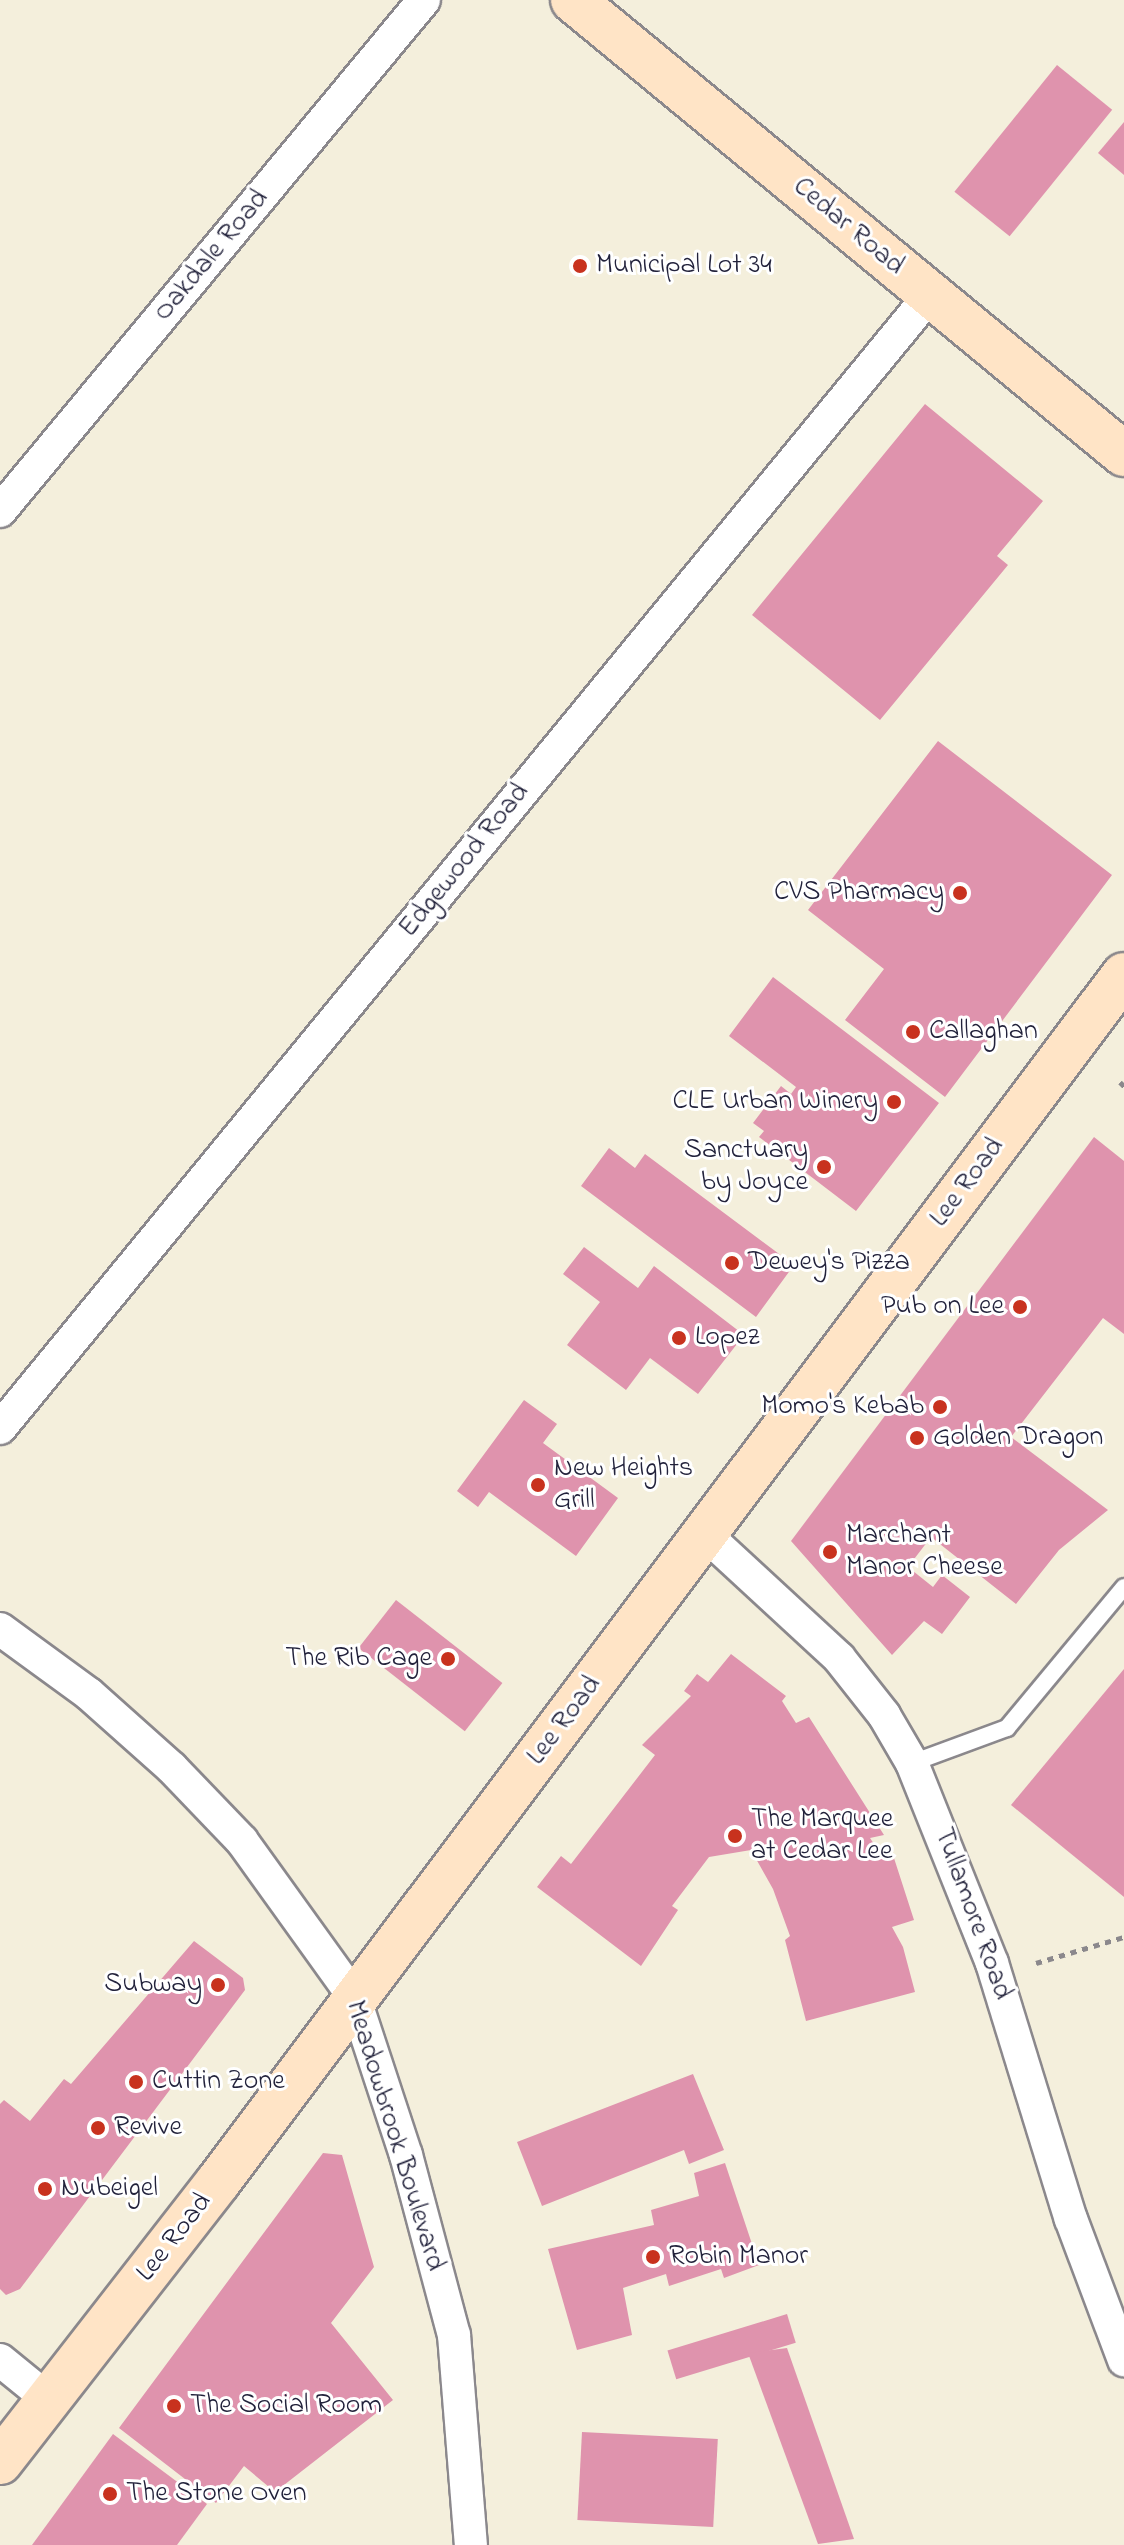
<!DOCTYPE html>
<style>
body{margin:0}
#map{position:relative;width:1124px;height:2545px;overflow:hidden;background:#f4efdc;font-family:"Indie Flower",sans-serif}
div>[style]{position:absolute}
[style*='--x']{left:calc(var(--x)*1px);top:calc(var(--y)*1px);width:calc(var(--w)*1px);rotate:calc(var(--a)*1deg)}
.building>*{inset:0;background:#df93ad;transform-origin:0 0}
.path>*{height:5px;margin-top:-2.5px;transform-origin:0;background:repeating-linear-gradient(90deg,#8b888c 0 6px,transparent 0 12px)}
.roads{filter:drop-shadow(2px 0 #8b888c) drop-shadow(-2px 0 #8b888c) drop-shadow(0 2px #8b888c) drop-shadow(0 -2px #8b888c)}
.lane>*{height:16px;margin:-8px;padding:0 8px;transform-origin:8px;border-radius:8px;background:#fff}
.street>*{height:32px;margin:-16px;padding:0 16px;transform-origin:16px;border-radius:16px;background:#fff}
.secondary>*{height:44px;margin:-22px;padding:0 22px;transform-origin:22px;border-radius:22px;background:#ffe4c6}
.dots>*{width:22px;height:22px;translate:-50% -50%;box-sizing:border-box;border:4px solid #fff;border-radius:50%}
span{translate:-50% -50%;white-space:nowrap;text-align:center;line-height:1.15;-webkit-text-stroke:6px #fff;paint-order:stroke}
.street-label{font-size:28px;color:#22223b}
.poi-label{font-size:28px;color:#22223b}
.left{translate:0 -50%;text-align:left}
.right{translate:-100% -50%;text-align:right}
</style>
<div id="map">
<div class="building">
<div style="left:1057px;top:65px;width:71px;height:163px;rotate:39deg"></div>
<div style="clip-path:polygon(1124px 122px,1124px 175px,1098px 153px)"></div>
<div style="clip-path:polygon(925px 404px,1043px 501px,997px 556px,1008px 565px,880px 720px,752px 615px)"></div>
<div style="clip-path:polygon(938px 741px,1112px 875px,945px 1097px,845px 1020px,884px 969px,808px 910px)"></div>
<div style="clip-path:polygon(773px 977px,939px 1103px,856px 1211px,759px 1137px,764px 1131px,753px 1123px,781px 1086px,791px 1094px,796px 1087px,729px 1036px)"></div>
<div style="clip-path:polygon(1094px 1137px,1124px 1161px,1124px 1334px,1103px 1318px,1011px 1437px,1108px 1510px,1059px 1550px,1016px 1604px,931px 1537px,908px 1567px,933px 1587px,942px 1575px,970px 1597px,942px 1634px,924px 1621px,892px 1655px,791px 1541px)"></div>
<div style="clip-path:polygon(609px 1148px,635px 1168px,645px 1154px,794px 1265px,756px 1317px,581px 1186px)"></div>
<div style="clip-path:polygon(584px 1247px,638px 1288px,654px 1266px,744px 1335px,698px 1394px,650px 1358px,626px 1390px,567px 1345px,600px 1302px,563px 1274px)"></div>
<div style="clip-path:polygon(524px 1400px,557px 1424px,543px 1443px,618px 1498px,576px 1556px,489px 1492px,478px 1507px,457px 1491px)"></div>
<div style="left:396px;top:1600px;width:135px;height:61px;rotate:38deg"></div>
<div style="clip-path:polygon(731px 1654px,786px 1696px,782px 1701px,796px 1723px,809px 1717px,884px 1835px,870px 1838px,884px 1859px,893px 1855px,914px 1920px,892px 1927px,903px 1947px,915px 1992px,806px 2021px,785px 1940px,790px 1936px,773px 1889px,751px 1850px,709px 1857px,672px 1906px,678px 1910px,641px 1966px,537px 1887px,561px 1856px,571px 1864px,655px 1755px,642px 1745px,691px 1696px,684px 1691px,697px 1674px,708px 1682px)"></div>
<div style="clip-path:polygon(1124px 1669px,1124px 1897px,1011px 1805px)"></div>
<div style="clip-path:polygon(194px 1941px,243px 1978px,245px 1990px,20px 2289px,6px 2295px,0 2289px,0 2104px,4px 2100px,30px 2121px,64px 2079px,71px 2084px)"></div>
<div style="clip-path:polygon(693px 2074px,724px 2150px,689px 2164px,684px 2150px,542px 2206px,517px 2142px)"></div>
<div style="clip-path:polygon(323px 2153px,342px 2155px,374px 2267px,331px 2323px,393px 2400px,275px 2492px,244px 2466px,216px 2503px,119px 2428px)"></div>
<div style="clip-path:polygon(725px 2163px,759px 2265px,724px 2278px,721px 2269px,669px 2286px,666px 2274px,623px 2288px,632px 2335px,577px 2350px,548px 2249px,654px 2225px,651px 2210px,699px 2196px,694px 2173px)"></div>
<div style="left:787px;top:2314px;width:30px;height:125px;rotate:73deg"></div>
<div style="clip-path:polygon(787px 2348px,854px 2539px,818px 2544px,748px 2353px)"></div>
<div style="left:582px;top:2432px;width:136px;height:88px;rotate:3deg"></div>
<div style="clip-path:polygon(113px 2434px,207px 2504px,177px 2545px,32px 2545px)"></div>
</div>
<div class="path">
<div style="--x:1120;--y:1082;--w:6;--a:45"></div>
<div style="--x:1036;--y:1963;--w:92;--a:-16.5"></div>
</div>
<div class="roads">
<div class="lane">
<div style="--x:912;--y:1763;--w:101;--a:-20.2"></div>
<div style="--x:1007;--y:1728;--w:183;--a:-50.3"></div>
</div>
<div class="street">
<div style="--x:0;--y:511;--w:664;--a:-50.32"></div>
<div style="--x:0;--y:1428;--w:1466;--a:-50.62"></div>
<div style="--x:707;--y:1536;--w:180;--a:42.7"></div>
<div style="--x:839;--y:1658;--w:73;--a:51.7"></div>
<div style="--x:884;--y:1715;--w:56;--a:59.7"></div>
<div style="--x:912;--y:1763;--w:215;--a:68.2"></div>
<div style="--x:992;--y:1963;--w:268;--a:72.9"></div>
<div style="--x:1071;--y:2219;--w:151;--a:69.4"></div>
<div style="--x:0;--y:1629;--w:110;--a:36.1"></div>
<div style="--x:89;--y:1694;--w:111;--a:41.7"></div>
<div style="--x:172;--y:1768;--w:101;--a:46.2"></div>
<div style="--x:242;--y:1841;--w:192;--a:54.3"></div>
<div style="--x:354;--y:1997;--w:166;--a:71.8"></div>
<div style="--x:406;--y:2155;--w:186;--a:75.1"></div>
<div style="--x:454;--y:2335;--w:211;--a:85.4"></div>
<div style="--x:0;--y:2360;--w:62;--a:39.1"></div>
</div>
<div class="secondary">
<div style="--x:573;--y:0;--w:714;--a:39.49"></div>
<div style="--x:0;--y:2462;--w:355;--a:-52.1"></div>
<div style="--x:218;--y:2182;--w:1509;--a:-53.11"></div>
</div>
</div>
<div class="dots">
<div style="left:580px;top:266px;background:#c8321e"></div>
<div style="left:960px;top:893px;background:#c8321e"></div>
<div style="left:913px;top:1032px;background:#c8321e"></div>
<div style="left:894px;top:1102px;background:#c8321e"></div>
<div style="left:824px;top:1167px;background:#c8321e"></div>
<div style="left:732px;top:1263px;background:#c8321e"></div>
<div style="left:1020px;top:1307px;background:#c8321e"></div>
<div style="left:679px;top:1338px;background:#c8321e"></div>
<div style="left:940px;top:1407px;background:#c8321e"></div>
<div style="left:917px;top:1438px;background:#c8321e"></div>
<div style="left:538px;top:1485px;background:#c8321e"></div>
<div style="left:830px;top:1552px;background:#c8321e"></div>
<div style="left:448px;top:1659px;background:#c8321e"></div>
<div style="left:735px;top:1836px;background:#c8321e"></div>
<div style="left:218px;top:1985px;background:#c8321e"></div>
<div style="left:136px;top:2082px;background:#c8321e"></div>
<div style="left:98px;top:2128px;background:#c8321e"></div>
<div style="left:45px;top:2189px;background:#c8321e"></div>
<div style="left:653px;top:2257px;background:#c8321e"></div>
<div style="left:174px;top:2406px;background:#c8321e"></div>
<div style="left:110px;top:2494px;background:#c8321e"></div>
</div>
<div class="street-label">
<span style="left:848px;top:227px;rotate:40deg">Cedar Road</span>
<span style="left:212px;top:256px;rotate:-50deg">Oakdale Road</span>
<span style="left:465px;top:861px;rotate:-51deg">Edgewood Road</span>
<span style="left:968px;top:1183px;rotate:-53deg">Lee Road</span>
<span style="left:565px;top:1721px;rotate:-53deg">Lee Road</span>
<span style="left:972px;top:1914px;rotate:70deg">Tullamore Road</span>
<span style="left:394px;top:2136px;rotate:73deg">Meadowbrook Boulevard</span>
<span style="left:175px;top:2238px;rotate:-52deg">Lee Road</span>
</div>
<div class="poi-label">
<span class="left" style="left:596px;top:266px">Municipal Lot 34</span>
<span class="right" style="left:944px;top:893px">CVS Pharmacy</span>
<span class="left" style="left:929px;top:1032px">Callaghan</span>
<span class="right" style="left:878px;top:1102px">CLE Urban Winery</span>
<span class="right" style="left:808px;top:1167px">Sanctuary<br>by Joyce</span>
<span class="left" style="left:748px;top:1263px">Dewey's Pizza</span>
<span class="right" style="left:1004px;top:1307px">Pub on Lee</span>
<span class="left" style="left:695px;top:1338px">Lopez</span>
<span class="right" style="left:924px;top:1407px">Momo's Kebab</span>
<span class="left" style="left:933px;top:1438px">Golden Dragon</span>
<span class="left" style="left:554px;top:1485px">New Heights<br>Grill</span>
<span class="left" style="left:846px;top:1552px">Marchant<br>Manor Cheese</span>
<span class="right" style="left:432px;top:1659px">The Rib Cage</span>
<span class="left" style="left:751px;top:1836px">The Marquee<br>at Cedar Lee</span>
<span class="right" style="left:202px;top:1985px">Subway</span>
<span class="left" style="left:152px;top:2082px">Cuttin Zone</span>
<span class="left" style="left:114px;top:2128px">Revive</span>
<span class="left" style="left:61px;top:2189px">Nubeigel</span>
<span class="left" style="left:669px;top:2257px">Robin Manor</span>
<span class="left" style="left:190px;top:2406px">The Social Room</span>
<span class="left" style="left:126px;top:2494px">The Stone Oven</span>
</div>
</div>
